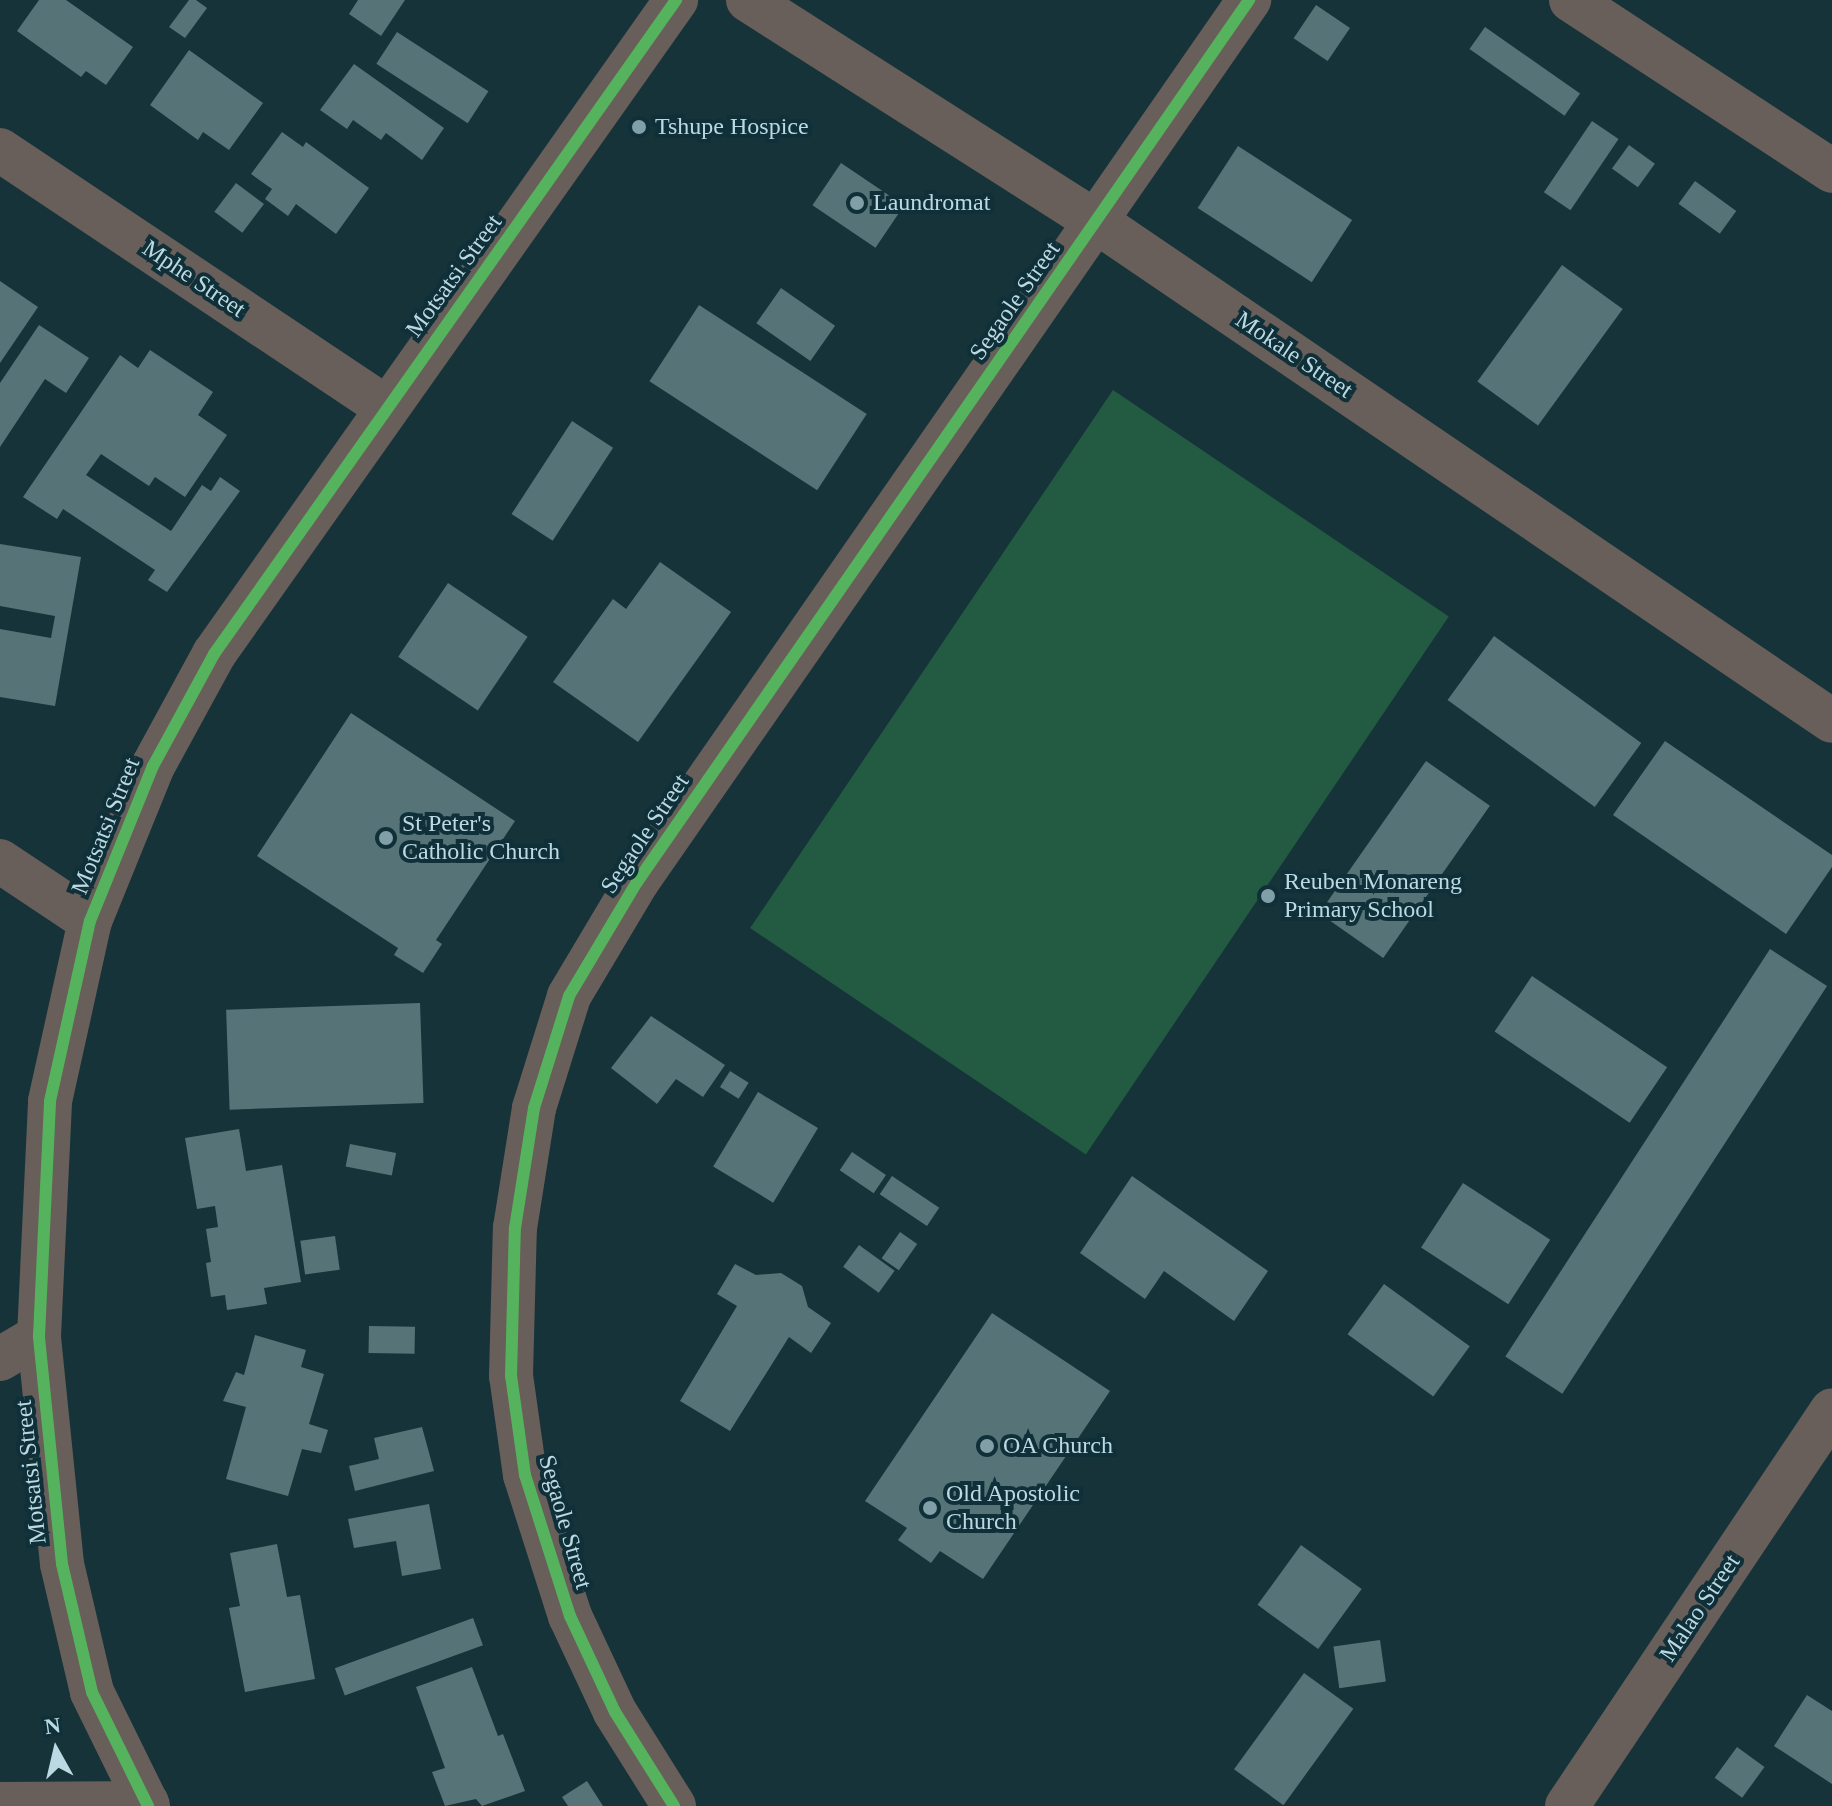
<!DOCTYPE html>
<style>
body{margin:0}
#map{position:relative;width:1832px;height:1806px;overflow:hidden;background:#163339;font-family:Georgia,serif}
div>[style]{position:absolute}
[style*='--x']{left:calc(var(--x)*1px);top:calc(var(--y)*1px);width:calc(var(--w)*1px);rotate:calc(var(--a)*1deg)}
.green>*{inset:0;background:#225b41;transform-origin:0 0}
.building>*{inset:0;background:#567477;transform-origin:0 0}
.minor>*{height:44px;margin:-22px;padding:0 22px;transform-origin:22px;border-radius:22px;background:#685e5a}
.cycleway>*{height:12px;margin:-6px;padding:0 6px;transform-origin:6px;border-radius:6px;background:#56b35d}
.dots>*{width:22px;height:22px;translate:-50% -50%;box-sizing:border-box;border:4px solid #0f3039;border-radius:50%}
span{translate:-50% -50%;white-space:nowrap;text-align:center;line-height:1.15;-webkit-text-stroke:8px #0f3039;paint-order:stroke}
.poi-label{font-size:24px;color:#bbd9e2}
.left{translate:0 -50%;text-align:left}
.street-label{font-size:24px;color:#bbd9e2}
.north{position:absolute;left:16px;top:1710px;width:80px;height:80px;-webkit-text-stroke:6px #0f3039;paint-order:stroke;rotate:352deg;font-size:22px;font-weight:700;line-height:32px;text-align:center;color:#bbd9e2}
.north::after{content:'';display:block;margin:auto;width:28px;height:36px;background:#bbd9e2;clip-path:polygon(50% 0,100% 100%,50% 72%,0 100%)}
</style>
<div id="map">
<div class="green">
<div style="left:1113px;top:390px;width:405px;height:649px;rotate:34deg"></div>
</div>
<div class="building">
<div style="clip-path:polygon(39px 0,66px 0,133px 47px,106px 85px,86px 71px,81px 77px,17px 31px)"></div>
<div style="clip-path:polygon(189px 0,196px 0,207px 8px,185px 38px,169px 27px)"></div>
<div style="clip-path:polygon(358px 0,405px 0,381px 36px,349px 14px)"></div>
<div style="left:1316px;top:5px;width:41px;height:40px;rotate:34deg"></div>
<div style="left:1485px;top:27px;width:116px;height:27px;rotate:35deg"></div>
<div style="left:397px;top:32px;width:109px;height:38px;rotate:33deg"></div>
<div style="clip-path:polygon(189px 50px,263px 103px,229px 150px,203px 132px,198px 140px,150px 105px)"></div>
<div style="clip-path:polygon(354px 64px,444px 128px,422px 160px,386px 133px,381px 140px,353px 120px,347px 129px,320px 110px)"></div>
<div style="left:1592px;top:121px;width:32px;height:86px;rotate:34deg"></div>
<div style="clip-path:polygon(282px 132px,303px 147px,306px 142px,369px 188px,336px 234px,296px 204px,288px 216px,265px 199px,272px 189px,251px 174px)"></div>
<div style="left:1629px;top:145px;width:32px;height:29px;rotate:36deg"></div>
<div style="left:1238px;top:146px;width:136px;height:74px;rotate:33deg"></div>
<div style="left:841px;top:163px;width:76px;height:51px;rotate:34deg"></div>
<div style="left:1695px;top:181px;width:51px;height:28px;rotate:36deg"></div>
<div style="left:236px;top:183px;width:35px;height:36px;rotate:37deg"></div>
<div style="left:1562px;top:265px;width:75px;height:144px;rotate:36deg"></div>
<div style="clip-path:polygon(0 281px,38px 307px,0 363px)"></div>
<div style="left:781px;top:288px;width:66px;height:43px;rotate:35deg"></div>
<div style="left:699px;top:305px;width:200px;height:91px;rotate:33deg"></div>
<div style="clip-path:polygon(39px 325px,89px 358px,66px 393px,45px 379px,0 447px,0 383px)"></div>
<div style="clip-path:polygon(150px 350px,213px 392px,198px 415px,227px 435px,185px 497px,155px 477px,149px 486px,101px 454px,86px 475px,171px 531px,202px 485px,211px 491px,220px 477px,240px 491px,167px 592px,148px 580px,155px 570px,63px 509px,57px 519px,23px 497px,120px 355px,138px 368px)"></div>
<div style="left:572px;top:421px;width:49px;height:111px;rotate:33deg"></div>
<div style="clip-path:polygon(0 544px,81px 557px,55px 706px,0 697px,0 629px,51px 638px,55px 616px,0 606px)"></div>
<div style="clip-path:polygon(660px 562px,731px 612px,638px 742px,553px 682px,613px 599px,626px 609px)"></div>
<div style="left:448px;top:583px;width:96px;height:89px;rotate:34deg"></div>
<div style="left:1494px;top:636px;width:182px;height:79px;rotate:36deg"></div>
<div style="clip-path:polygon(351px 713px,515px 821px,436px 940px,442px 944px,423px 973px,394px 955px,398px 948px,257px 856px)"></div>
<div style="clip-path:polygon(1665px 741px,1832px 855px,1832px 867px,1786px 934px,1613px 815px)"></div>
<div style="left:1426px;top:761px;width:78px;height:186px;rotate:35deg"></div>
<div style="left:1770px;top:949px;width:68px;height:486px;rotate:33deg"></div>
<div style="left:1532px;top:976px;width:163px;height:67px;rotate:34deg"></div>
<div style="left:420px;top:1003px;width:100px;height:194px;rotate:88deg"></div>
<div style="clip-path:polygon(651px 1016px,725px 1065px,703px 1097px,676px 1079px,657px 1104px,611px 1068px)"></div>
<div style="left:730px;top:1071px;width:22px;height:19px;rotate:32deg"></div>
<div style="left:758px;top:1092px;width:70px;height:87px;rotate:31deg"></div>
<div style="clip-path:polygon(239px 1129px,246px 1171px,282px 1165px,301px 1282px,264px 1288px,267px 1304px,227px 1310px,225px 1295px,211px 1297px,206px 1263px,211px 1262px,206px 1229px,218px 1227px,215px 1206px,197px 1209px,185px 1138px)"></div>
<div style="left:350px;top:1144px;width:47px;height:23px;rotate:11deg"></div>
<div style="left:852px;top:1152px;width:41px;height:22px;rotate:34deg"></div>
<div style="left:892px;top:1176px;width:57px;height:22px;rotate:34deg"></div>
<div style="clip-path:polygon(1132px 1176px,1268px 1271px,1234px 1321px,1164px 1271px,1145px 1299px,1080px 1253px)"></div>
<div style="left:1463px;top:1183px;width:104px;height:77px;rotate:33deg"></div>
<div style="left:900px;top:1232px;width:21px;height:32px;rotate:35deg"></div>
<div style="left:335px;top:1236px;width:34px;height:35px;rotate:82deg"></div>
<div style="left:859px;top:1245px;width:44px;height:27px;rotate:36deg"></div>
<div style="clip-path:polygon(735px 1264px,756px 1275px,781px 1273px,802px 1286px,808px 1307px,831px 1323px,811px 1353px,789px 1337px,730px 1431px,680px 1401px,737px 1306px,717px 1294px)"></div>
<div style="left:1384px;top:1284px;width:106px;height:62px;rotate:36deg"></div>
<div style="clip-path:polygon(992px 1313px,1110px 1391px,983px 1579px,940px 1551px,931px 1563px,898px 1540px,907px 1528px,865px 1501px)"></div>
<div style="left:369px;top:1326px;width:46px;height:27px;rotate:1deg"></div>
<div style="clip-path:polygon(255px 1335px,306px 1350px,301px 1367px,324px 1374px,309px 1424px,328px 1430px,321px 1453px,302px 1449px,288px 1496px,226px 1479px,246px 1407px,223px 1401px,236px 1372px,244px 1375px)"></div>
<div style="clip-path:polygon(422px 1427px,434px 1471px,355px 1491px,349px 1466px,379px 1459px,374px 1438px)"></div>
<div style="clip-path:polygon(429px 1504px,441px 1569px,402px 1576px,396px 1541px,354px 1548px,348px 1519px)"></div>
<div style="clip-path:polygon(277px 1544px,287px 1597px,300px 1595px,315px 1679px,245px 1692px,229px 1608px,240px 1606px,230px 1553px)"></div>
<div style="left:1301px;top:1545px;width:75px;height:74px;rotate:36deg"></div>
<div style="left:473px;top:1618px;width:29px;height:147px;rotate:70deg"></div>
<div style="left:1380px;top:1640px;width:42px;height:47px;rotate:82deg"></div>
<div style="clip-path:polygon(472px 1667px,498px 1736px,503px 1734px,525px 1791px,482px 1806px,476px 1799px,445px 1806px,432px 1772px,445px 1768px,416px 1687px)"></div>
<div style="left:1304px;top:1673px;width:61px;height:119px;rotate:36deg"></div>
<div style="clip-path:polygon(1807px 1695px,1832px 1711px,1832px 1784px,1774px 1746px)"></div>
<div style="left:1737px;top:1747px;width:34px;height:38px;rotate:36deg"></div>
<div style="clip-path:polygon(587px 1781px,603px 1806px,568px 1806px,562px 1797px)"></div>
</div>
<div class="minor">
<div style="--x:748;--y:0;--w:414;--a:32.5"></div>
<div style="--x:1097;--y:222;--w:888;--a:34.17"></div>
<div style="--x:1571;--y:0;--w:312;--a:33.2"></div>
<div style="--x:0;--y:150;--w:465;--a:33.7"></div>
<div style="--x:0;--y:861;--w:108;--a:33.7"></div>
<div style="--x:0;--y:1359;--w:45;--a:-30.5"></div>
<div style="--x:0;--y:1804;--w:147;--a:-0.4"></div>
<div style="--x:148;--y:1806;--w:127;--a:-116.2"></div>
<div style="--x:92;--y:1692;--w:131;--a:-103.2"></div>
<div style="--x:62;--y:1564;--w:229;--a:-95.8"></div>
<div style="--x:39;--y:1336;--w:235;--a:-87.3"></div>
<div style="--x:50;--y:1101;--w:184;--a:-77.5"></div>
<div style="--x:90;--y:921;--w:167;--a:-67.9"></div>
<div style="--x:153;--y:766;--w:128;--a:-61.4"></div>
<div style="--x:214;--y:654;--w:801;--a:-54.76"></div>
<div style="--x:674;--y:1806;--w:111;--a:-122.1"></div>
<div style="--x:615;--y:1712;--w:106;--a:-115.1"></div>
<div style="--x:570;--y:1616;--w:148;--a:-107.7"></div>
<div style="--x:525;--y:1475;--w:100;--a:-98"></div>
<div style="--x:511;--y:1376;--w:148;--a:-88.5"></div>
<div style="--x:515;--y:1228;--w:121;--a:-81"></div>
<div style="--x:534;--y:1108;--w:117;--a:-72.6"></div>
<div style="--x:569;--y:996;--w:133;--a:-59.2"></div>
<div style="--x:637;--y:882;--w:1074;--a:-55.24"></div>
<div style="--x:1567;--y:1806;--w:476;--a:-56.2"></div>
</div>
<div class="cycleway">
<div style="--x:148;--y:1806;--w:127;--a:-116.2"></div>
<div style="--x:92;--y:1692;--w:131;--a:-103.2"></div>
<div style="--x:62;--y:1564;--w:229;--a:-95.8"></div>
<div style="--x:39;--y:1336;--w:235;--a:-87.3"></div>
<div style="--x:50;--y:1101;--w:184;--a:-77.5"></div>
<div style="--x:90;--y:921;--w:167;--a:-67.9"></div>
<div style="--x:153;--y:766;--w:128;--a:-61.4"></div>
<div style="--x:214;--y:654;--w:801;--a:-54.76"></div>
<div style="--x:674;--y:1806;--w:111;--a:-122.1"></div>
<div style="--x:615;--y:1712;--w:106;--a:-115.1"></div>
<div style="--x:570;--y:1616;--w:148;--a:-107.7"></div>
<div style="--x:525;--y:1475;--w:100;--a:-98"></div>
<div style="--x:511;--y:1376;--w:148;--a:-88.5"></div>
<div style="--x:515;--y:1228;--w:121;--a:-81"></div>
<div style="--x:534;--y:1108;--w:117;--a:-72.6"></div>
<div style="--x:569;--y:996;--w:133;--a:-59.2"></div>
<div style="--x:637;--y:882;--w:1074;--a:-55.24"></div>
</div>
<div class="dots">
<div style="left:639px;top:127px;background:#819fa7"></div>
<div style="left:857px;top:203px;background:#819fa7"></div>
<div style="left:386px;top:838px;background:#819fa7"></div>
<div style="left:1268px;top:896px;background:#819fa7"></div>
<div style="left:987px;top:1446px;background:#819fa7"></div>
<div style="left:930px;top:1508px;background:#819fa7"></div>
</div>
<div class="poi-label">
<span class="left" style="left:655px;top:127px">Tshupe Hospice</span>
<span class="left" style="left:873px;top:203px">Laundromat</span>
<span class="left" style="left:402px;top:838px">St Peter's<br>Catholic Church</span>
<span class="left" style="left:1284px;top:896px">Reuben Monareng<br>Primary School</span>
<span class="left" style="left:1003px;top:1446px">OA Church</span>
<span class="left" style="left:946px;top:1508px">Old Apostolic<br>Church</span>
</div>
<div class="street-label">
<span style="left:454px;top:276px;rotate:-54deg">Motsatsi Street</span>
<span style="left:194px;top:279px;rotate:34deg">Mphe Street</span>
<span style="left:1015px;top:301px;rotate:-55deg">Segaole Street</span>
<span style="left:1294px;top:355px;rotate:34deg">Mokale Street</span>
<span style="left:106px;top:826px;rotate:-68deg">Motsatsi Street</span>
<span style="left:645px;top:834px;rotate:-56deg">Segaole Street</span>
<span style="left:31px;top:1472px;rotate:-96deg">Motsatsi Street</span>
<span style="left:565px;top:1522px;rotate:74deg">Segaole Street</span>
<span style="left:1700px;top:1608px;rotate:-56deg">Malao Street</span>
</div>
<div class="north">N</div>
</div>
